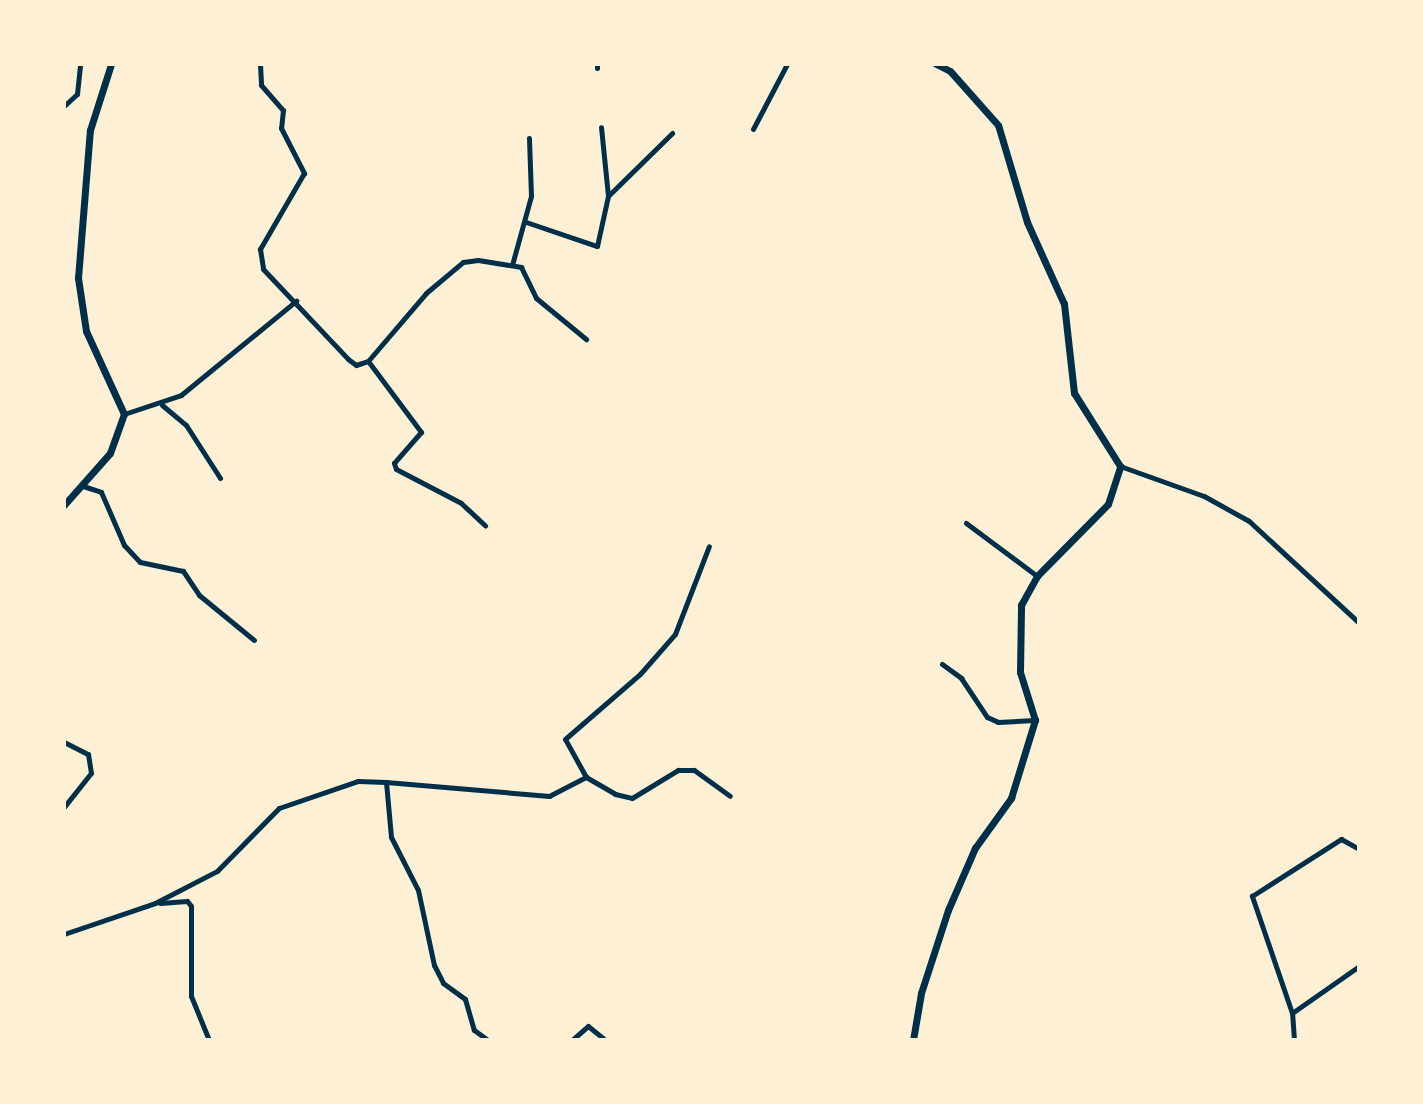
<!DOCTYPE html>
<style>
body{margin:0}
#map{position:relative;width:1423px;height:1104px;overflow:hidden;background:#fdf0d5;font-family:"Fira Sans",sans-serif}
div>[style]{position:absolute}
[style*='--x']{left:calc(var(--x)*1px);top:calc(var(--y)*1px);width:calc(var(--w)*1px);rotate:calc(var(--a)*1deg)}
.minor>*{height:5px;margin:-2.5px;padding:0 2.5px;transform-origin:2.5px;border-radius:2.5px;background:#003049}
.tertiary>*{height:7px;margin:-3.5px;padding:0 3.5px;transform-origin:3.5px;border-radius:3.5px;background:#003049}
span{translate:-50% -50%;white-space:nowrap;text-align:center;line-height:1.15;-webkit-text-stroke:8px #fdf0d5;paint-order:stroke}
.frame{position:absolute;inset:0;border:66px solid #fdf0d5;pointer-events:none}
</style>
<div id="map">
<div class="minor">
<div style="--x:260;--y:64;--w:21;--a:87"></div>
<div style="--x:261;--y:85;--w:33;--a:49"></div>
<div style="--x:283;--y:110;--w:18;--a:96"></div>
<div style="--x:281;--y:128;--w:51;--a:62.9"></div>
<div style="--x:304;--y:173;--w:88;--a:120.1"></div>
<div style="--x:260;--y:249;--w:20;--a:81"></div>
<div style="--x:263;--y:269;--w:124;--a:46.6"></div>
<div style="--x:348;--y:359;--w:10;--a:37"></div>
<div style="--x:356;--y:365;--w:13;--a:-18"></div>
<div style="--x:368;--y:361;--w:89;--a:-49.5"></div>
<div style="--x:426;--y:293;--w:48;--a:-40"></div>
<div style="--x:463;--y:262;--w:15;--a:-8"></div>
<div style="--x:478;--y:260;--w:44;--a:9.2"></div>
<div style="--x:521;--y:267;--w:34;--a:64"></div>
<div style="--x:536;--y:298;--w:65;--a:39.4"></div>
<div style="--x:597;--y:64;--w:4;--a:90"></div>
<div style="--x:64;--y:106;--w:18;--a:-43"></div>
<div style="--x:77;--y:94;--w:30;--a:-84"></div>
<div style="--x:753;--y:129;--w:73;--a:-62.4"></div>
<div style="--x:608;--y:196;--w:90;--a:-44.5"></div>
<div style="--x:526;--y:222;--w:75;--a:18.7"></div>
<div style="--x:597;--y:246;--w:51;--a:-77.6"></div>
<div style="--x:608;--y:196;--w:69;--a:-95.8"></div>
<div style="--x:512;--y:265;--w:72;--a:-74.6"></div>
<div style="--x:531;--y:196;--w:58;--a:-92"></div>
<div style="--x:368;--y:361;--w:89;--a:53.3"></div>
<div style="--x:421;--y:432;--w:41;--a:131.1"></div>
<div style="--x:394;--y:463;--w:6;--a:72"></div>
<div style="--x:396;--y:469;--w:73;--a:27.6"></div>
<div style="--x:461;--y:503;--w:33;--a:43"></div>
<div style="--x:162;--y:405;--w:31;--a:40"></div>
<div style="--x:186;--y:425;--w:63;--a:57.3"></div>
<div style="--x:124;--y:414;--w:60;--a:-18.4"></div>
<div style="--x:181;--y:395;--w:149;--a:-39.3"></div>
<div style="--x:1120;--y:466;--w:89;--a:19.7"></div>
<div style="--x:1204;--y:496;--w:51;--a:29.1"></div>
<div style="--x:1249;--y:521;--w:150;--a:42.8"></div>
<div style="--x:83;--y:486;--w:19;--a:18"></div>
<div style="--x:101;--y:492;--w:58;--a:66.5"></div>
<div style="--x:124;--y:545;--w:23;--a:47"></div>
<div style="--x:140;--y:562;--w:44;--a:11.8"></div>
<div style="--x:183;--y:571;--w:29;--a:56"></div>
<div style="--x:199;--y:595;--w:71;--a:39.3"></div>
<div style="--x:966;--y:523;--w:89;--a:36.7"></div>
<div style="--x:942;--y:664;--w:24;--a:36"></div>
<div style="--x:961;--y:678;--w:47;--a:56.3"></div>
<div style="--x:987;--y:717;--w:12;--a:24"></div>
<div style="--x:998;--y:722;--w:37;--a:-3"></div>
<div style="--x:64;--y:742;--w:27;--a:27"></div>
<div style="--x:88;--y:754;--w:19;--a:81"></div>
<div style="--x:91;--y:773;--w:43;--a:128.5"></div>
<div style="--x:586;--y:777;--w:34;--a:30"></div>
<div style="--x:615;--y:794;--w:17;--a:13"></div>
<div style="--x:632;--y:798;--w:54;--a:-31.3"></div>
<div style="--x:678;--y:770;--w:16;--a:0"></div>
<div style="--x:694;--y:770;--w:44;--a:35.8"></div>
<div style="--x:386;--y:782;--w:164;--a:4.9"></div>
<div style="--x:549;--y:796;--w:42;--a:-27.2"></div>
<div style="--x:586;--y:777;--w:43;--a:-118.9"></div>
<div style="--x:565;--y:739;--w:99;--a:-40.9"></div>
<div style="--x:640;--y:674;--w:53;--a:-48.8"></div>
<div style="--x:675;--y:634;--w:94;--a:-68.9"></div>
<div style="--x:160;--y:903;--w:27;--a:-4"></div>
<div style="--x:187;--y:901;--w:6;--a:51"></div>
<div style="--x:191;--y:906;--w:90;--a:90"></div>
<div style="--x:191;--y:996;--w:48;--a:67.8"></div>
<div style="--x:64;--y:934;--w:96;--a:-18.8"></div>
<div style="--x:155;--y:903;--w:70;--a:-27.3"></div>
<div style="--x:217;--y:871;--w:88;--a:-45.5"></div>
<div style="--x:279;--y:808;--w:83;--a:-18.9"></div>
<div style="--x:358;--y:781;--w:28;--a:2"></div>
<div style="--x:386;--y:782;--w:55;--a:84.8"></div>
<div style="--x:391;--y:837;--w:59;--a:63"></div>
<div style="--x:418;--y:890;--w:77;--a:78"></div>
<div style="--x:434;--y:965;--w:20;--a:63"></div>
<div style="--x:443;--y:983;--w:27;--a:36"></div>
<div style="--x:465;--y:999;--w:32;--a:74"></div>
<div style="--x:474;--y:1030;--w:17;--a:36"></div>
<div style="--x:1292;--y:1013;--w:82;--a:-35"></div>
<div style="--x:572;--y:1040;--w:21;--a:-41"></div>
<div style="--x:588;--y:1026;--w:22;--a:39"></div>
<div style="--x:1294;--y:1040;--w:27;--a:-94"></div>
<div style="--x:1292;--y:1013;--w:124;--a:-108.9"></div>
<div style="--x:1252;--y:896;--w:106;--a:-32.6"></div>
<div style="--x:1341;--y:839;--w:21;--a:29"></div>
<div style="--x:1357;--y:1040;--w:2;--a:-27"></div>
</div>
<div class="tertiary">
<div style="--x:64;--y:505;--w:69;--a:-48.5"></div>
<div style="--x:110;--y:453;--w:41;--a:-70.3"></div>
<div style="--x:124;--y:414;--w:91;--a:-114.6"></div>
<div style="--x:86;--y:331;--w:54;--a:-98.6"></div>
<div style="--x:78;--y:278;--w:148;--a:-85.4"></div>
<div style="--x:90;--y:130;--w:69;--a:-72.3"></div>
<div style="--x:913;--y:1040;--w:48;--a:-80.3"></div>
<div style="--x:921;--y:993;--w:87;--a:-72"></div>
<div style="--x:948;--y:910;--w:68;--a:-66.5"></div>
<div style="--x:975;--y:848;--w:62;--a:-54.2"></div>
<div style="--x:1011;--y:798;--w:82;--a:-72.9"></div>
<div style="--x:1035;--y:720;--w:50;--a:-107.4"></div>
<div style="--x:1020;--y:672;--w:67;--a:-89.1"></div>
<div style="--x:1021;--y:605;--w:33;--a:-61"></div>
<div style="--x:1037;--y:576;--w:101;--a:-45.4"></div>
<div style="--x:1108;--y:504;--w:40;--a:-72"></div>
<div style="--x:1120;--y:466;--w:86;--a:-122.2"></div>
<div style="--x:1074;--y:393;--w:90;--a:-96.4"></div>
<div style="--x:1064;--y:304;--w:90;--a:-114.3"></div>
<div style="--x:1027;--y:222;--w:101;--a:-106.6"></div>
<div style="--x:998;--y:125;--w:72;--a:-131.6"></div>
<div style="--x:950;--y:71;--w:16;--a:-153"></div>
</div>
<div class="frame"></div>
</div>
